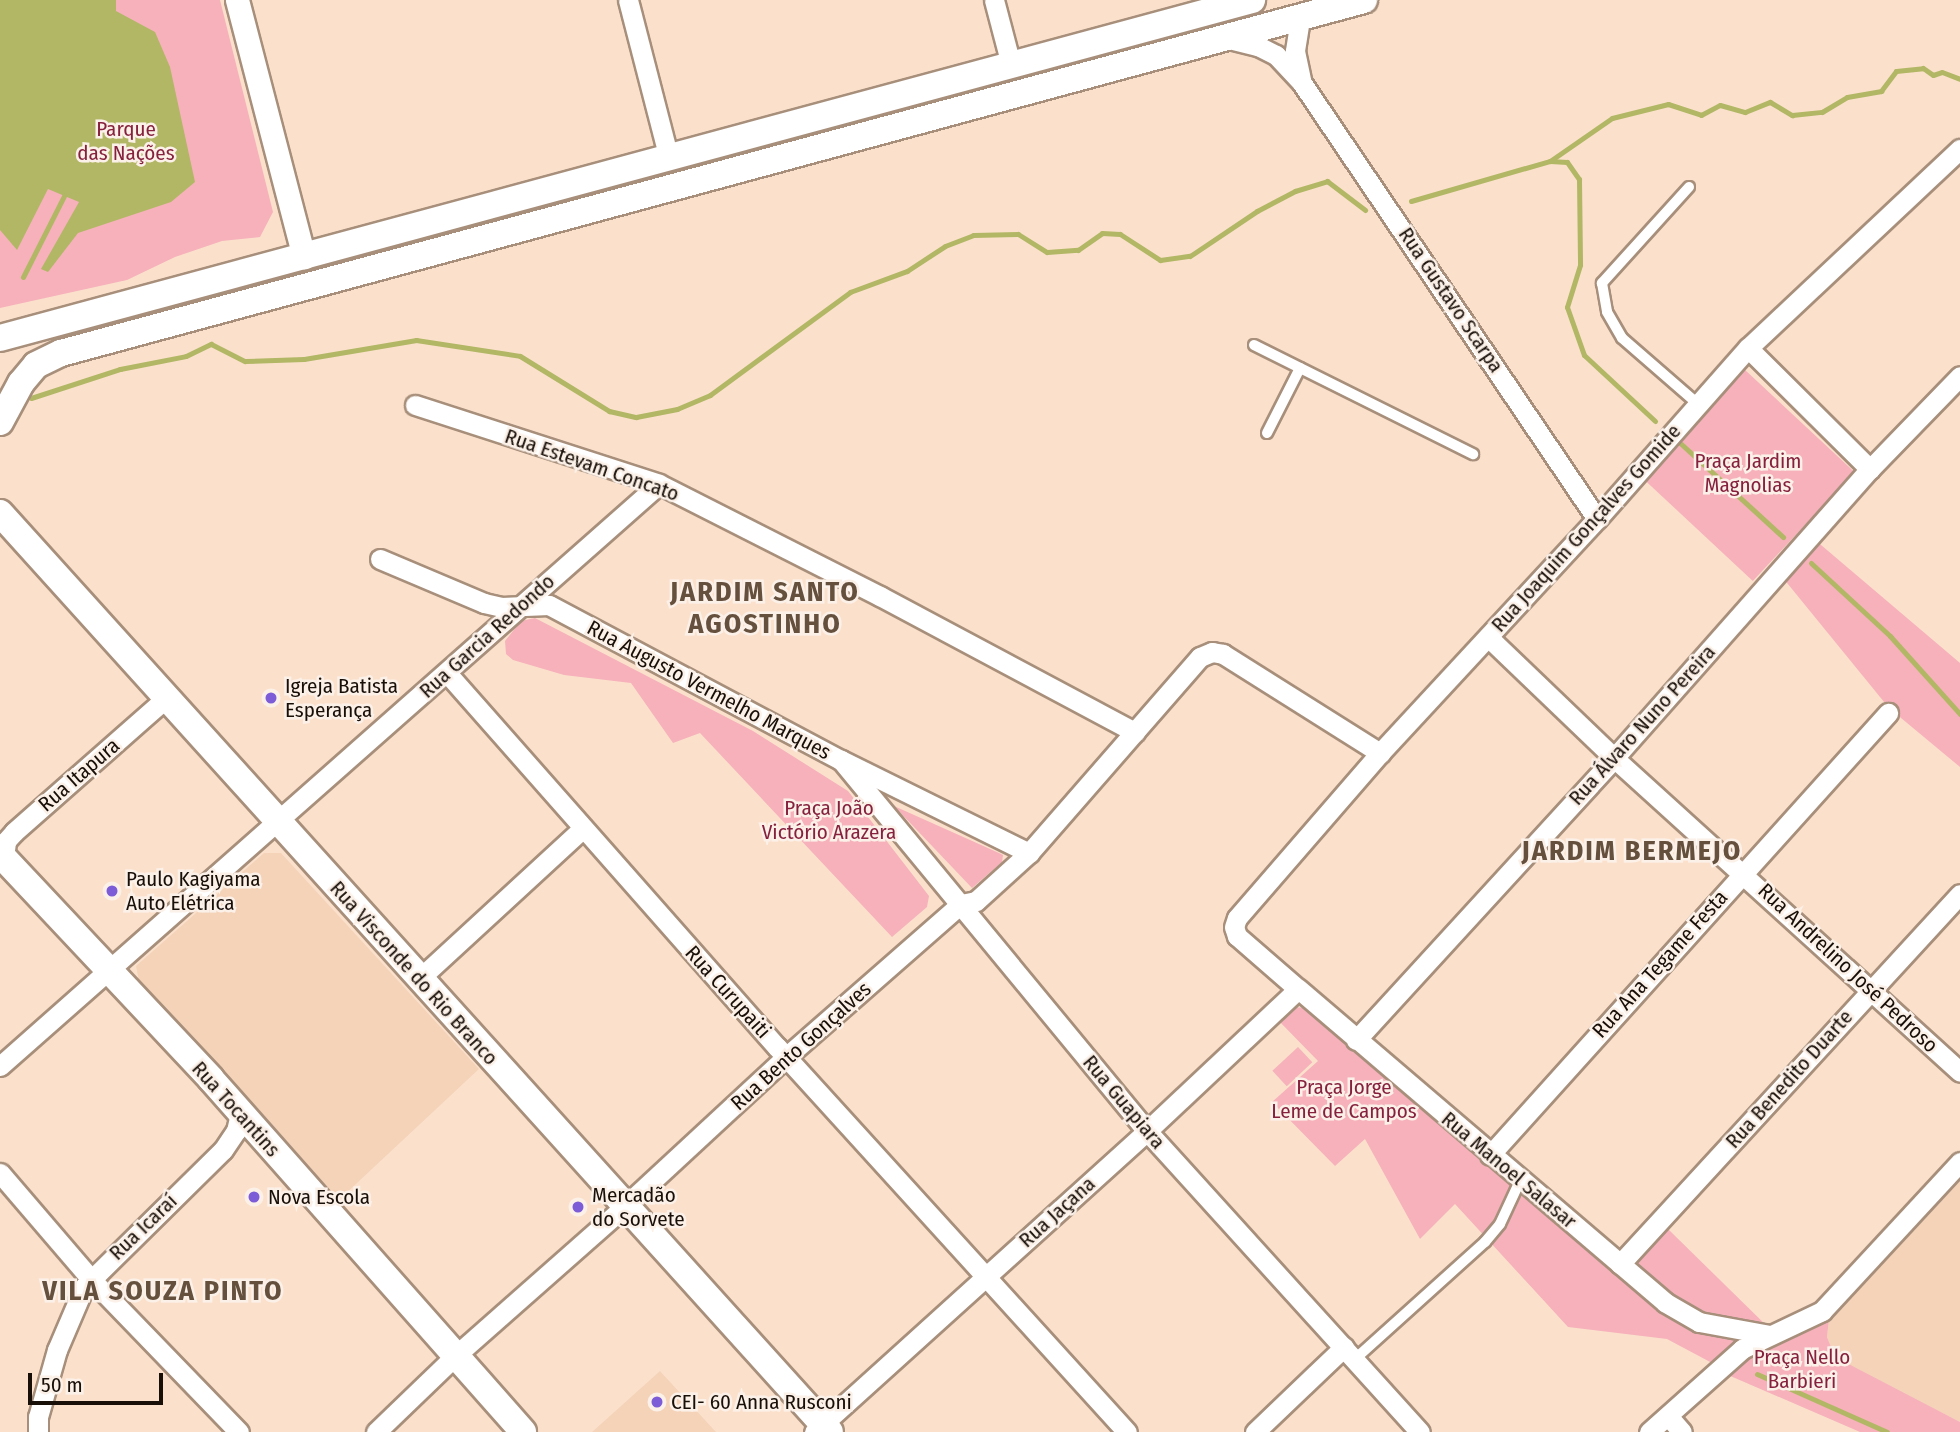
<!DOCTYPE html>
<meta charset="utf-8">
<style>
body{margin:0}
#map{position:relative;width:1960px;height:1432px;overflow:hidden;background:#fbe1cc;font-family:"Fira Sans Condensed",sans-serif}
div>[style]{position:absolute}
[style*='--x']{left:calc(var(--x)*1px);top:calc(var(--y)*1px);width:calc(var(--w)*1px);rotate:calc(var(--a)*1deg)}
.built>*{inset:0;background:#f4d3b9}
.green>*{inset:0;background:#f6b1bb;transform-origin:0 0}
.water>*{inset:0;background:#b2b765}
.stream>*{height:5px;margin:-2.5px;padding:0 2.5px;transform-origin:2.5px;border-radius:2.5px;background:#b2b765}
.roads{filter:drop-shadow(2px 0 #a78f7b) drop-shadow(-2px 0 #a78f7b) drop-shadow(0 2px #a78f7b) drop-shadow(0 -2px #a78f7b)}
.service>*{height:10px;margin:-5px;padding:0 5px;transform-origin:5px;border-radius:5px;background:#fff}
.minor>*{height:19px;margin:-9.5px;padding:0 9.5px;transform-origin:9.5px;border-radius:9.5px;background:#fff}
.tertiary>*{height:23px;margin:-11.5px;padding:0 11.5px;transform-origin:11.5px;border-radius:11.5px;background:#fff}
.secondary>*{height:26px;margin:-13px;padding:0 13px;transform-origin:13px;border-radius:13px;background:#fff}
.dots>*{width:19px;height:19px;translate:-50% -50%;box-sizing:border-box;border:4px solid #fcf1e9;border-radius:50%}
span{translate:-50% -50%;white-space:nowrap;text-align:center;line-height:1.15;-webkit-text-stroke:5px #fcf1e9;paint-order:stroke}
.park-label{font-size:21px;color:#86213d}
.street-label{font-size:21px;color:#180f08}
.poi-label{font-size:21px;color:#180f08}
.left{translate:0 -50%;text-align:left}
.district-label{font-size:28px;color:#654f3d;font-weight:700;letter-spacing:2px}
.scale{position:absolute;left:28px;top:1373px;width:135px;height:32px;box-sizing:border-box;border:4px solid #180f08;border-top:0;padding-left:9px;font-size:21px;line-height:24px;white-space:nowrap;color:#180f08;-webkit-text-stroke:5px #fcf1e9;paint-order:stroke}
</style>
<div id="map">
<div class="built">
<div style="clip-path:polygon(264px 853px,281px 853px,479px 1069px,341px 1198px,327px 1194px,139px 981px,136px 966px)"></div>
<div style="clip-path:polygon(1960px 1178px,1960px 1422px,1843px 1364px,1835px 1357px,1827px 1337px,1829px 1319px)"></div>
<div style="clip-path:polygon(660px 1371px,716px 1432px,592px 1432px)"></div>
</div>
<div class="green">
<div style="clip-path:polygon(0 0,220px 0,273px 212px,260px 237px,222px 241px,175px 257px,127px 280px,0 308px)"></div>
<div style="left:1744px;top:369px;width:151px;height:149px;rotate:43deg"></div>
<div style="clip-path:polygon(1814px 539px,1960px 663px,1960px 767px,1889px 708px,1783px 578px)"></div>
<div style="clip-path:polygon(535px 618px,753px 731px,848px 791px,929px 896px,927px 907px,892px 937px,700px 733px,673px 743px,631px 683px,564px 675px,513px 660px,506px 654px,505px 641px,521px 621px)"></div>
<div style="clip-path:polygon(894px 806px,999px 853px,1003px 855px,1002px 862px,972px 888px)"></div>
<div style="clip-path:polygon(1294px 1007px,1306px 1008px,1610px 1263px,1729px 1336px,1735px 1342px,1732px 1350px,1712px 1363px,1667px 1339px,1568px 1327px,1455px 1204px,1420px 1239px,1365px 1139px,1335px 1166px,1272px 1102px,1318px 1061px,1277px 1019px)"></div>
<div style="left:1298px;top:1047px;width:21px;height:35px;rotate:47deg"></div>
<div style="clip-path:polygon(1668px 1229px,1772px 1331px,1695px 1314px,1634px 1267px)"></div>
<div style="clip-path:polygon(1829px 1319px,1827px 1337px,1835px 1357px,1960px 1422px,1960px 1432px,1860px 1432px,1728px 1375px,1735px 1363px,1758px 1348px)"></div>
</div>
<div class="water">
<div style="clip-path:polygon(0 0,116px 0,116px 11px,155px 32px,170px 67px,195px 182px,171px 202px,78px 233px,48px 272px,41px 269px,79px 202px,48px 189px,17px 250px,0 230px)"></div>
</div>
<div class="stream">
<div style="--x:1550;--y:161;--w:17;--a:3"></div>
<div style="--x:1567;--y:162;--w:21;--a:55"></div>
<div style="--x:1579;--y:179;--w:86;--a:89.3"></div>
<div style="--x:1580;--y:265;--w:44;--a:107.2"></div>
<div style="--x:1567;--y:307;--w:51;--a:70.5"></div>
<div style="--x:1584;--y:355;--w:97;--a:42.9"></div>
<div style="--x:1411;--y:201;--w:145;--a:-16.1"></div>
<div style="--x:1550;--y:161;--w:75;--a:-34.7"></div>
<div style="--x:1612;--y:118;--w:58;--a:-14"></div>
<div style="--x:1668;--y:104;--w:35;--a:18"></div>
<div style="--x:1701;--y:115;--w:21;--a:-28"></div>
<div style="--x:1720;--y:105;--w:26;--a:16"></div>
<div style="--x:1745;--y:112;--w:27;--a:-22"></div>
<div style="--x:1770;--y:102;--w:26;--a:31"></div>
<div style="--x:1792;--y:115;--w:30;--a:-6"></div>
<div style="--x:1822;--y:112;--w:29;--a:-31"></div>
<div style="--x:1847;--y:97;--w:35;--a:-10"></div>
<div style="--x:1881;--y:91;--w:25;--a:-53"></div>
<div style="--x:1896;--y:71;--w:27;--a:-6"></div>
<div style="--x:1923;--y:68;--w:12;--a:35"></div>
<div style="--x:1933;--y:75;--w:9;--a:-18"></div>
<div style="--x:1942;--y:72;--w:19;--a:21"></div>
<div style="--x:23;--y:277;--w:91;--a:-63.2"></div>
<div style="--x:31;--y:398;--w:94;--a:-18"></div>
<div style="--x:120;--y:369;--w:67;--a:-11.1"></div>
<div style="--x:186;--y:356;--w:28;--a:-26"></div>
<div style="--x:211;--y:344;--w:38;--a:27"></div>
<div style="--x:245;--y:361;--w:59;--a:-1.9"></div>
<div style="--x:304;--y:359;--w:114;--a:-9.6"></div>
<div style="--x:416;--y:340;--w:105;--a:8.7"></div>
<div style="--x:520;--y:356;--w:105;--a:31.7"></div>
<div style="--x:609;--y:411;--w:28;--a:13"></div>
<div style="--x:636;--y:417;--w:42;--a:-11"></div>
<div style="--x:677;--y:409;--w:36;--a:-23"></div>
<div style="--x:710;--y:395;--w:174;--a:-36.3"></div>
<div style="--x:850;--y:292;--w:61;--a:-20.2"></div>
<div style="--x:907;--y:271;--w:45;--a:-33.3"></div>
<div style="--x:945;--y:246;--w:30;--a:-21"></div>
<div style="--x:973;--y:235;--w:45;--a:-1.3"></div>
<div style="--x:1018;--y:234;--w:34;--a:32"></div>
<div style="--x:1047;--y:252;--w:31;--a:-4"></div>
<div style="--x:1078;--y:250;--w:29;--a:-35"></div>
<div style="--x:1102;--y:233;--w:18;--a:3"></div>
<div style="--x:1120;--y:234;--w:48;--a:33"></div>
<div style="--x:1160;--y:260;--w:30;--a:-8"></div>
<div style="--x:1190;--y:256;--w:81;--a:-33.9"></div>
<div style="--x:1257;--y:211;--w:43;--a:-27.8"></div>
<div style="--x:1295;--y:191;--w:34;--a:-17"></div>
<div style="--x:1327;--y:181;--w:48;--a:37.3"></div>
<div style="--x:1679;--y:442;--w:141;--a:42.4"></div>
<div style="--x:1811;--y:563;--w:108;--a:42.7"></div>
<div style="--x:1890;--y:636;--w:105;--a:48.1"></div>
<div style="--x:1757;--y:1374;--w:142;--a:24"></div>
</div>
<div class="roads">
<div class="service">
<div style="--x:1689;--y:187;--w:130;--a:132.2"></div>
<div style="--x:1602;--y:283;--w:29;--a:80"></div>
<div style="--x:1607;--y:312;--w:30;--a:60"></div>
<div style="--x:1622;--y:338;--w:101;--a:41"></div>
<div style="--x:1254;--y:345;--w:245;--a:26.5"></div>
<div style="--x:1267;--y:433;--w:73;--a:-63.1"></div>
<div style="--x:1355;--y:1359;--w:175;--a:-42"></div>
<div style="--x:1485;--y:1242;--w:23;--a:-50"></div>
<div style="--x:1500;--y:1224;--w:47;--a:-65.1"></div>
</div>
<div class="minor">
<div style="--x:628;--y:0;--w:163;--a:75.5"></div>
<div style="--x:994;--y:0;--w:67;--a:75.3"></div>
<div style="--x:1300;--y:19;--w:32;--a:99"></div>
<div style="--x:1295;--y:51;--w:29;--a:78"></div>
<div style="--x:1229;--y:39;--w:30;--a:14"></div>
<div style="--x:1258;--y:46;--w:20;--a:27"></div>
<div style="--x:1276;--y:55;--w:38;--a:47"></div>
<div style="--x:1302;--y:83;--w:526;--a:55.92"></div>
<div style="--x:1748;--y:348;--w:172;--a:44.8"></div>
<div style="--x:1870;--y:469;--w:129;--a:-45.9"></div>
<div style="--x:415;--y:405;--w:256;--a:17.9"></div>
<div style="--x:659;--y:484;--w:248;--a:26.9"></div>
<div style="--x:880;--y:596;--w:289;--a:28.1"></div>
<div style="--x:380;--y:559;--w:113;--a:22.9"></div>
<div style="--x:484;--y:603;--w:17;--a:13"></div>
<div style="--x:501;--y:607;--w:48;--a:-2.4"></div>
<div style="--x:549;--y:605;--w:331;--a:28"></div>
<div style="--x:841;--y:760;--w:210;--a:26.3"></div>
<div style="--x:1488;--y:637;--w:175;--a:43.8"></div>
<div style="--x:1614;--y:758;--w:467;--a:42.2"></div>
<div style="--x:447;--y:673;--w:499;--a:48.6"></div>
<div style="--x:777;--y:1047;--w:520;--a:47.73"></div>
<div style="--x:841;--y:760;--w:481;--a:50.5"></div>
<div style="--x:1147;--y:1131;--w:406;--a:47.8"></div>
<div style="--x:4;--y:858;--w:17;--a:-83"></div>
<div style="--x:6;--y:841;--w:12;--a:-48"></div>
<div style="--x:14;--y:832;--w:203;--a:-41.4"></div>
<div style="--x:419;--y:979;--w:223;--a:-42.6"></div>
<div style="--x:1356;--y:1040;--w:382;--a:-47.5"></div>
<div style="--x:1614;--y:758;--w:386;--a:-48.5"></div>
<div style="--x:0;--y:1066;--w:879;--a:-41.45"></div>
<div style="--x:1490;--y:1155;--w:595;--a:-48"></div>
<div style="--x:0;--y:1173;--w:140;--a:49.4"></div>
<div style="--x:91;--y:1279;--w:213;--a:46"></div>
<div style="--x:1620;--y:1264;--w:502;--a:-47.42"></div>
<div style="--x:1770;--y:1335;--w:72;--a:-169.6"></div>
<div style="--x:1699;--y:1322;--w:39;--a:-150"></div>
<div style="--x:1665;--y:1302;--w:482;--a:-139.5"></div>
<div style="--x:1298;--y:989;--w:81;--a:-139"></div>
<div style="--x:1237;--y:936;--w:9;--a:-108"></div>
<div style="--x:1234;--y:927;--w:9;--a:-72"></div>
<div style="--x:1237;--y:918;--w:218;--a:-49.1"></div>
<div style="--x:1380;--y:753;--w:319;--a:-47.2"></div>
<div style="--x:1597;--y:519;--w:228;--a:-48.6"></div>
<div style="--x:1748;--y:348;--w:291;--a:-43.2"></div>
<div style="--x:1668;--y:1416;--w:21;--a:49"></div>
<div style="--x:38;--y:1432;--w:15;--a:-90"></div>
<div style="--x:38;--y:1417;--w:70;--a:-74.2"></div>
<div style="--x:57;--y:1350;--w:69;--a:-66.8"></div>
<div style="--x:84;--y:1287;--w:195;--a:-44.6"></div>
<div style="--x:223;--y:1150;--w:23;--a:-56"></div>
<div style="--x:236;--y:1131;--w:18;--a:-77"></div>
<div style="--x:376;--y:1432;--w:110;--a:-43.9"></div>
<div style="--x:455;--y:1356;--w:228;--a:-41.4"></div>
<div style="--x:626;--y:1205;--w:218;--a:-42.8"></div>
<div style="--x:786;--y:1057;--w:232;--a:-41.2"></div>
<div style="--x:961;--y:904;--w:15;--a:-11"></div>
<div style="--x:976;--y:901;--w:72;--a:-42.2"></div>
<div style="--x:1029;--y:853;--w:260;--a:-48.9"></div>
<div style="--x:1200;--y:657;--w:13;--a:-23"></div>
<div style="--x:1212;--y:652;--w:11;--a:10"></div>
<div style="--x:1223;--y:654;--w:186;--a:32.2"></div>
<div style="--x:814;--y:1432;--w:449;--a:-42.1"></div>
<div style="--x:1147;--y:1131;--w:207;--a:-43.2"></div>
<div style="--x:1255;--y:1432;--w:123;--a:-43.7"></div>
<div style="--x:1649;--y:1432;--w:125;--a:-41.7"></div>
<div style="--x:1742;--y:1349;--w:89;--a:-25.4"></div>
<div style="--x:1822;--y:1311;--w:203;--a:-47.2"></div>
</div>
<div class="tertiary">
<div style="--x:237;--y:0;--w:266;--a:75.4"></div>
</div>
<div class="secondary">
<div style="--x:0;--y:338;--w:1297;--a:-15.11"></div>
<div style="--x:0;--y:422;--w:44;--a:-61.7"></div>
<div style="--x:21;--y:383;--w:23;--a:-50"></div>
<div style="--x:36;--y:365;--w:28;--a:-26"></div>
<div style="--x:61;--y:353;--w:1350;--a:-15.16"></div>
<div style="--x:0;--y:513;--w:1238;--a:47.91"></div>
<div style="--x:0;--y:854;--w:308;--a:46.8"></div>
<div style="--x:211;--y:1079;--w:471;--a:48.5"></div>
</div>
</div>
<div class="dots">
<div style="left:271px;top:698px;background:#7d5cd7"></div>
<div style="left:112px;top:891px;background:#7d5cd7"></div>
<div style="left:254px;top:1197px;background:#7d5cd7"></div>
<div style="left:578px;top:1207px;background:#7d5cd7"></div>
<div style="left:657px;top:1402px;background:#7d5cd7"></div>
</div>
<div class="park-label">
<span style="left:126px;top:141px">Parque<br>das Nações</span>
<span style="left:1748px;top:473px">Praça Jardim<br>Magnolias</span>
<span style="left:829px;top:820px">Praça João<br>Victório Arazera</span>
<span style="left:1344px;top:1099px">Praça Jorge<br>Leme de Campos</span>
<span style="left:1802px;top:1369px">Praça Nello<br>Barbieri</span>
</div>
<div class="street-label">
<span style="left:1451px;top:300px;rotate:56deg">Rua Gustavo Scarpa</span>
<span style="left:592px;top:465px;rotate:19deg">Rua Estevam Concato</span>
<span style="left:1586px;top:528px;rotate:-48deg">Rua Joaquim Gonçalves Gomide</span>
<span style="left:487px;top:636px;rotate:-42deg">Rua Garcia Redondo</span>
<span style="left:709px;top:690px;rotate:28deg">Rua Augusto Vermelho Marques</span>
<span style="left:1642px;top:725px;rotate:-48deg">Rua Álvaro Nuno Pereira</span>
<span style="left:79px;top:775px;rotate:-41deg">Rua Itapura</span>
<span style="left:1660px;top:964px;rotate:-48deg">Rua Ana Tegame Festa</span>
<span style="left:1848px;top:968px;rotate:43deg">Rua Andrelino José Pedroso</span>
<span style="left:414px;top:973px;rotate:48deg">Rua Visconde do Rio Branco</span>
<span style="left:728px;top:992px;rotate:48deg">Rua Curupaiti</span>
<span style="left:801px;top:1046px;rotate:-42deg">Rua Bento Gonçalves</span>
<span style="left:1789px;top:1079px;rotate:-48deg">Rua Benedito Duarte</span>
<span style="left:1124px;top:1102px;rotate:50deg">Rua Guapiara</span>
<span style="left:236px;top:1109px;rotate:48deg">Rua Tocantins</span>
<span style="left:1509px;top:1170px;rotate:40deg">Rua Manoel Salasar</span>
<span style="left:1057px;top:1212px;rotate:-42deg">Rua Jaçana</span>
<span style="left:143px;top:1227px;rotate:-44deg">Rua Icaraí</span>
</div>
<div class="poi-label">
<span class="left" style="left:285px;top:698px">Igreja Batista<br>Esperança</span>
<span class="left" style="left:126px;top:891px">Paulo Kagiyama<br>Auto Elétrica</span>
<span class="left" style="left:592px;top:1207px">Mercadão<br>do Sorvete</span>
<span class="left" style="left:268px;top:1197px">Nova Escola</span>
<span class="left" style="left:671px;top:1402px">CEI- 60 Anna Rusconi</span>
</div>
<div class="district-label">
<span style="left:765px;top:608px">JARDIM SANTO<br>AGOSTINHO</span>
<span style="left:1632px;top:851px">JARDIM BERMEJO</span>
<span style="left:163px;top:1291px">VILA SOUZA PINTO</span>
</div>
<div class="scale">50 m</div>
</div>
